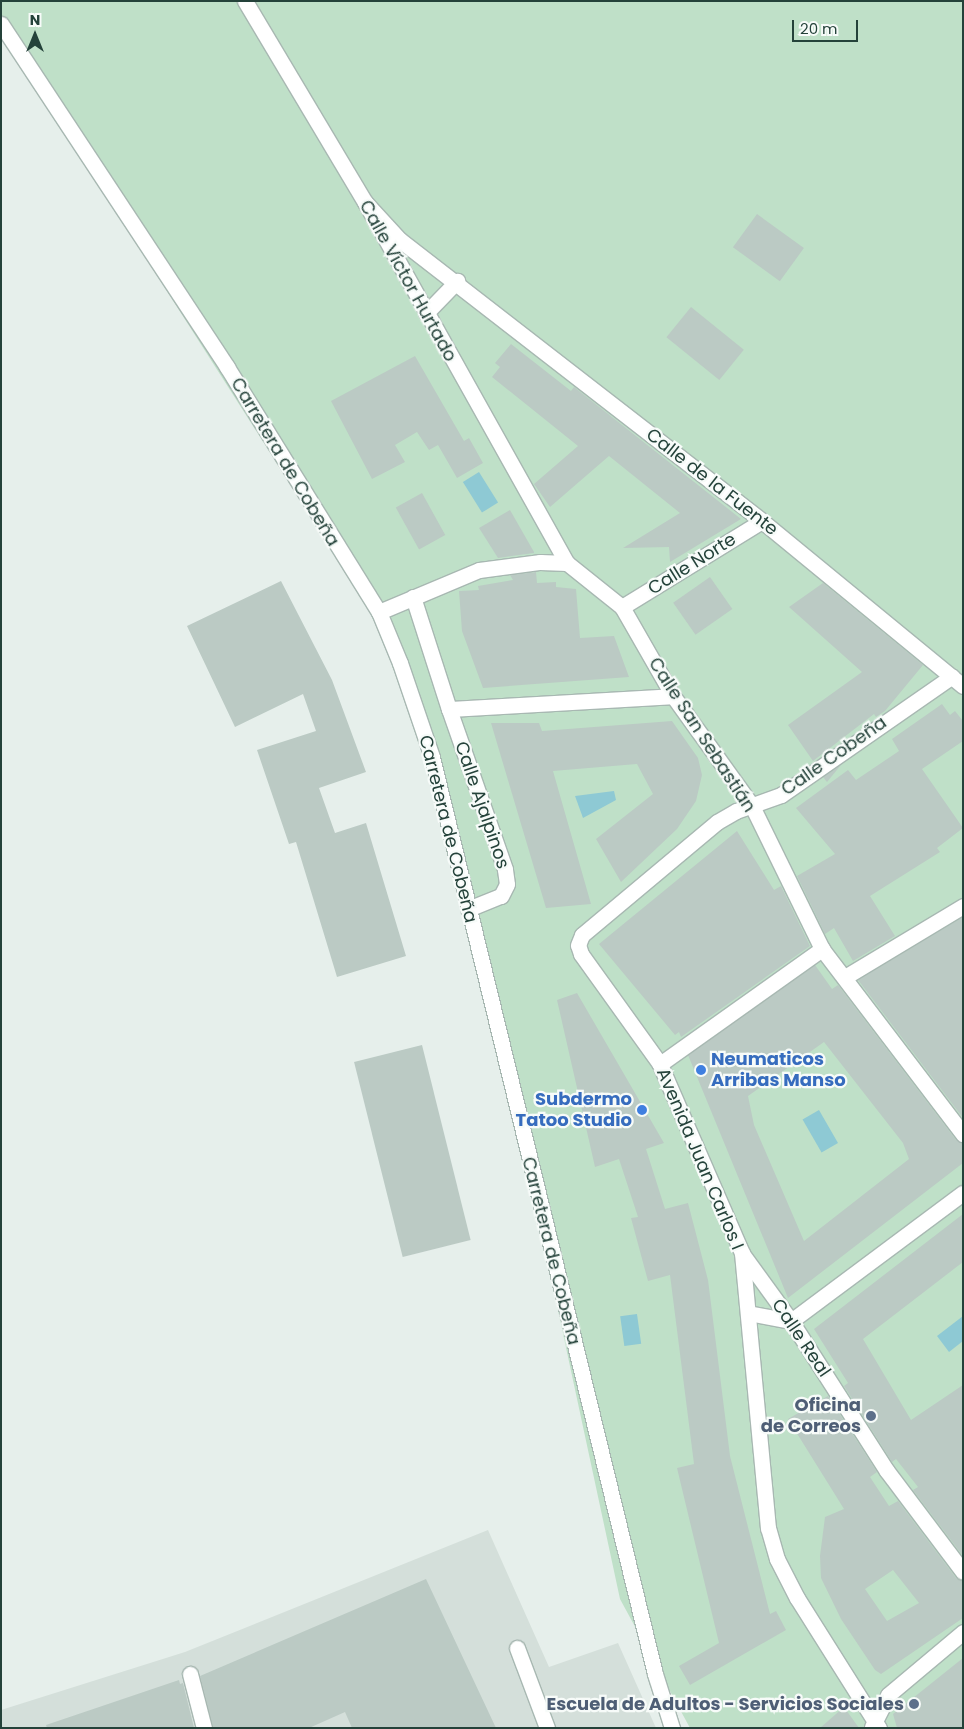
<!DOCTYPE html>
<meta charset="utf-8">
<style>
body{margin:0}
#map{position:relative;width:964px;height:1729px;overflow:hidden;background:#e6efeb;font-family:Poppins,sans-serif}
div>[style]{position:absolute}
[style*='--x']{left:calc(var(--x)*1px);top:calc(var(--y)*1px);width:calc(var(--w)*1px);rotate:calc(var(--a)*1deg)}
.built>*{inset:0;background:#d4dfda}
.green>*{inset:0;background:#bfe0c8}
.water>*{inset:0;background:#8ec9d4;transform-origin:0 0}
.building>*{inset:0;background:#bbcac4;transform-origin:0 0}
.roads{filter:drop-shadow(1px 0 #a8b8b2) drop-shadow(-1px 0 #a8b8b2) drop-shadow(0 1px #a8b8b2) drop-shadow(0 -1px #a8b8b2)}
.street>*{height:15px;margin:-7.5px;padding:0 7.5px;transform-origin:7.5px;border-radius:7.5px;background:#fff}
.secondary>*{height:15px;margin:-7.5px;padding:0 7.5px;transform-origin:7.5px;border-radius:7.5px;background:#fff}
.dots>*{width:14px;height:14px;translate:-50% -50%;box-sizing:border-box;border:2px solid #f7fbf9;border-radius:50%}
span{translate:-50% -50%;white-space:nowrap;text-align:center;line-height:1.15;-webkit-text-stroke:4.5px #f7fbf9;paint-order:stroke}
.street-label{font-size:18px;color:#24423a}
.shop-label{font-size:18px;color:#366cbe;font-weight:700}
.left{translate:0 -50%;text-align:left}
.right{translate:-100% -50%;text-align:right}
.service-label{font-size:18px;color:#4e5e75;font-weight:700}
.frame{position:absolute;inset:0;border:2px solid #24423a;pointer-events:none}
.north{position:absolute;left:10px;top:10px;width:50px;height:50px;-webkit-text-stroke:4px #f7fbf9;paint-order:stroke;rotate:0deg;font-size:14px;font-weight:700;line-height:20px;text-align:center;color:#24423a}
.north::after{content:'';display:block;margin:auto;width:18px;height:22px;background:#24423a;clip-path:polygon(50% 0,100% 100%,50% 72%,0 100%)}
.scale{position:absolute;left:792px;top:20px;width:66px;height:22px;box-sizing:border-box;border:2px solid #24423a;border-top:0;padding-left:6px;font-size:15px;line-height:18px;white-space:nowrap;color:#24423a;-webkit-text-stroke:4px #f7fbf9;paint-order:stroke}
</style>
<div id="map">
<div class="built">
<div style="clip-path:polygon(488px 1530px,549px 1667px,618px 1643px,656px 1728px,1px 1728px,1px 1710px,185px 1652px)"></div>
</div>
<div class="green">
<div style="clip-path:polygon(1px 1px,963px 1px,963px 1728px,690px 1728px,620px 1599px,524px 1152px,403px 661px,1px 31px)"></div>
</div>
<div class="water">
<div style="left:479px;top:472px;width:36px;height:19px;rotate:58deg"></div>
<div style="clip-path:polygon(614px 791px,616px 800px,583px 818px,575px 796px)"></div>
<div style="left:819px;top:1110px;width:38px;height:19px;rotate:60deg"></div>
<div style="left:637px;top:1314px;width:30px;height:17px;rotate:82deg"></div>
<div style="clip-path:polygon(963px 1316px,963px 1341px,949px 1352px,937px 1336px)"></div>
</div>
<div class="building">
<div style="left:757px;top:214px;width:58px;height:41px;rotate:36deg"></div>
<div style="left:691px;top:307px;width:68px;height:39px;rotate:39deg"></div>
<div style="clip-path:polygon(511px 344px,571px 391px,574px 387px,741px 519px,670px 562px,669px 547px,623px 548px,680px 513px,609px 456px,550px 507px,534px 484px,578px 446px,492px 377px,500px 367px,495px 363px)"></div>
<div style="clip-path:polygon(415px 356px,464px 441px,469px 438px,483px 463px,457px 478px,438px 445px,429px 450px,417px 432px,395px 445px,405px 462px,372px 479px,331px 401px)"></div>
<div style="left:422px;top:493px;width:48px;height:30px;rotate:61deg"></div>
<div style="clip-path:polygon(510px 510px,534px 552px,534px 553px,498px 558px,479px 528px)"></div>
<div style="clip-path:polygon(536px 572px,537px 583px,556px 582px,556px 587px,576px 589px,580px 638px,614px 636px,629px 677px,483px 688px,462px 631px,459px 591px,479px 590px,478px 586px,513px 580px,510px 575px)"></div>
<div style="left:710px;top:577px;width:39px;height:45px;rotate:55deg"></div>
<div style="clip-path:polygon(281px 581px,332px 680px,366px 772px,319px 788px,335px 833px,366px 823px,406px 956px,337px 977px,296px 842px,289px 844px,257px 750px,316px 731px,303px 694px,235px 727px,187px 626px)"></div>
<div style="clip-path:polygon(823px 583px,923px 665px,885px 711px,876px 717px,874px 714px,813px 761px,788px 725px,862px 672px,789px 607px)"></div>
<div style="clip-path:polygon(942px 704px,950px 715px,955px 711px,963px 721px,963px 741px,922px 769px,963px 828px,937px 848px,940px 852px,870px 896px,895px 936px,853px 961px,834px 928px,825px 934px,797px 876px,835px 854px,796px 808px,848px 770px,856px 780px,899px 751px,892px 739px)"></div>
<div style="clip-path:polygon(672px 721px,698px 758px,702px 775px,696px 801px,677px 829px,621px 882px,596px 839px,653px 794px,637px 764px,553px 771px,591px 904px,546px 908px,491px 723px,539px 723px,542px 731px)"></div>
<div style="clip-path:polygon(841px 765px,827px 782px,823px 777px)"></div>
<div style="clip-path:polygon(737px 831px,774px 890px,781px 886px,810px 946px,681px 1037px,679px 1032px,675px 1035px,599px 944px)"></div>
<div style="clip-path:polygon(963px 917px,963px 1118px,858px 980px)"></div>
<div style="clip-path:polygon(evenodd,815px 965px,832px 989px,838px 985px,956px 1140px,963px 1143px,963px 1163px,788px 1298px,688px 1055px,815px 965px,824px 1042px,903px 1143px,909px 1159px,804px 1241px,754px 1125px,748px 1096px,824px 1042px)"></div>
<div style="clip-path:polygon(577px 993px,664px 1143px,646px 1149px,665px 1209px,688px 1203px,708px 1280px,730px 1456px,770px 1614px,776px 1611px,786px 1630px,690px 1685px,679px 1666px,719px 1643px,677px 1468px,694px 1464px,670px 1275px,648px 1281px,631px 1218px,638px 1217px,619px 1159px,595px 1167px,557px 1000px)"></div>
<div style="left:422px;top:1045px;width:201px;height:70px;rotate:76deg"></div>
<div style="clip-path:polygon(963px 1214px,963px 1262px,863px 1339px,911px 1420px,963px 1385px,963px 1556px,913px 1490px,918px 1487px,896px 1459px,892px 1462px,844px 1386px,848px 1383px,814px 1329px)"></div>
<div style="clip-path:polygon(evenodd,828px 1396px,877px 1472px,870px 1477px,889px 1506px,898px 1501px,956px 1578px,963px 1581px,963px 1618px,881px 1674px,875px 1670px,841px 1619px,821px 1578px,820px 1556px,825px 1517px,844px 1509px,788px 1419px,828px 1396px,893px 1570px,919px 1603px,887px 1621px,865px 1589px,893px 1570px)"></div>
<div style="clip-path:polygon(426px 1579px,496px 1728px,352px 1728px,345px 1712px,309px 1728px,213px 1728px,200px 1676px)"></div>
<div style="clip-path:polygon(963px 1658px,963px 1728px,897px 1728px,893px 1714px)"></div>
<div style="clip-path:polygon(179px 1680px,180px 1684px,183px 1683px,194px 1728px,47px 1728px,46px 1725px)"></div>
<div style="clip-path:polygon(844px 1707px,859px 1728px,820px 1728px)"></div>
</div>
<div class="roads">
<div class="street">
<div style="--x:245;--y:1;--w:234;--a:59.2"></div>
<div style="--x:365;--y:202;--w:414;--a:60.8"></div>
<div style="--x:365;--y:202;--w:52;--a:47.4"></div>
<div style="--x:400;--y:240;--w:458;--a:37.8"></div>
<div style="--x:762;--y:521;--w:260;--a:39.4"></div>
<div style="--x:426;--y:313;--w:45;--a:-45.9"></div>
<div style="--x:413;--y:597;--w:118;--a:72.2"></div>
<div style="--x:622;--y:607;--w:164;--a:-31.6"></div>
<div style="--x:379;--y:612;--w:108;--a:-22.8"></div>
<div style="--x:479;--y:570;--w:62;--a:-7.5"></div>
<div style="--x:540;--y:562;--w:27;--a:2"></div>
<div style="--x:567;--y:563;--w:70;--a:38.7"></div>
<div style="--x:622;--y:607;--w:103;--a:60.2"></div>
<div style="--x:673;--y:696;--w:135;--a:54.3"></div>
<div style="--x:752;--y:806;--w:159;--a:63.9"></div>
<div style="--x:822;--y:949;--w:233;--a:52.7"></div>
<div style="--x:468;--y:909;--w:35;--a:-22"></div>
<div style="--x:501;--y:896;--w:13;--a:-63"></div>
<div style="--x:507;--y:884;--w:15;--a:-98"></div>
<div style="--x:505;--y:869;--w:170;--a:-109.3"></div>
<div style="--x:449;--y:709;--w:224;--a:-3.3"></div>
<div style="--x:845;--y:977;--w:138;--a:-31"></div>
<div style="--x:660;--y:1064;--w:199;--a:-35.4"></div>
<div style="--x:743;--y:1255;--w:82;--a:54"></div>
<div style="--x:791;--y:1321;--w:178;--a:57.4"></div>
<div style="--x:887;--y:1471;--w:126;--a:53"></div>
<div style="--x:748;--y:1313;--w:44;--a:10.5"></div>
<div style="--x:791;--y:1321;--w:214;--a:-36.7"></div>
<div style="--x:517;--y:1648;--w:85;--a:69.4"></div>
<div style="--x:190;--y:1674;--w:56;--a:75.5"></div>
<div style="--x:872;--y:1727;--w:36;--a:-63"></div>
<div style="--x:888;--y:1695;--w:98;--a:-40"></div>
<div style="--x:879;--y:1728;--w:154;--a:-122.2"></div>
<div style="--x:797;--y:1598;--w:44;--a:-117.1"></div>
<div style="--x:777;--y:1559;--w:32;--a:-106"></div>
<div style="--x:768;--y:1528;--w:276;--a:-95.4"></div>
<div style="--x:742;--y:1253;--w:206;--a:-113.5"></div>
<div style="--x:660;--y:1064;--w:135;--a:-125.7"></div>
<div style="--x:581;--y:954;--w:9;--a:-108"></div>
<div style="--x:578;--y:945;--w:11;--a:-68"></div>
<div style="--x:582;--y:935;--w:176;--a:-39.9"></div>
<div style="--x:717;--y:822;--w:22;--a:-30"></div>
<div style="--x:736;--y:811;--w:48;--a:-19.6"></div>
<div style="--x:781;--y:795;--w:208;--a:-34.8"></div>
</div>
<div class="secondary">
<div style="--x:1;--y:24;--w:411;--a:56.6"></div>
<div style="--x:227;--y:367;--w:288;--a:58.2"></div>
<div style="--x:379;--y:612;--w:55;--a:67.6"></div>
<div style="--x:400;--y:663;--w:99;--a:71.2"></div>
<div style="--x:432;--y:757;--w:944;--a:76.33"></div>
<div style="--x:655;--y:1674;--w:57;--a:72.5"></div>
</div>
</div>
<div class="dots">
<div style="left:701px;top:1070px;background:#3f7fe0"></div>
<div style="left:642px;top:1110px;background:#3f7fe0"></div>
<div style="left:871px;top:1416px;background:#5c6f8a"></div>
<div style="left:914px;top:1704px;background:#5c6f8a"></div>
</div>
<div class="street-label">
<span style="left:408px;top:281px;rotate:61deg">Calle Víctor Hurtado</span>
<span style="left:285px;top:462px;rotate:59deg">Carretera de Cobeña</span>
<span style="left:712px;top:482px;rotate:38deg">Calle de la Fuente</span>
<span style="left:692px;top:564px;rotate:-32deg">Calle Norte</span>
<span style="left:702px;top:735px;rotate:57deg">Calle San Sebastián</span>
<span style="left:834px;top:756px;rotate:-35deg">Calle Cobeña</span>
<span style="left:482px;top:805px;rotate:71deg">Calle Ajalpinos</span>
<span style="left:448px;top:829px;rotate:76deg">Carretera de Cobeña</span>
<span style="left:700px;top:1159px;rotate:67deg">Avenida Juan Carlos I</span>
<span style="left:551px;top:1251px;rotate:76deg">Carretera de Cobeña</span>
<span style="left:801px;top:1338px;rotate:56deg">Calle Real</span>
</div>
<div class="shop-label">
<span class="left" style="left:711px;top:1070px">Neumaticos<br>Arribas Manso</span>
<span class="right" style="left:632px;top:1110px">Subdermo<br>Tatoo Studio</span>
</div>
<div class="service-label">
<span class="right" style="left:861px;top:1416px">Oficina<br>de Correos</span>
<span class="right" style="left:904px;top:1704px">Escuela de Adultos - Servicios Sociales</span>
</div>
<div class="frame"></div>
<div class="north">N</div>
<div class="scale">20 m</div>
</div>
